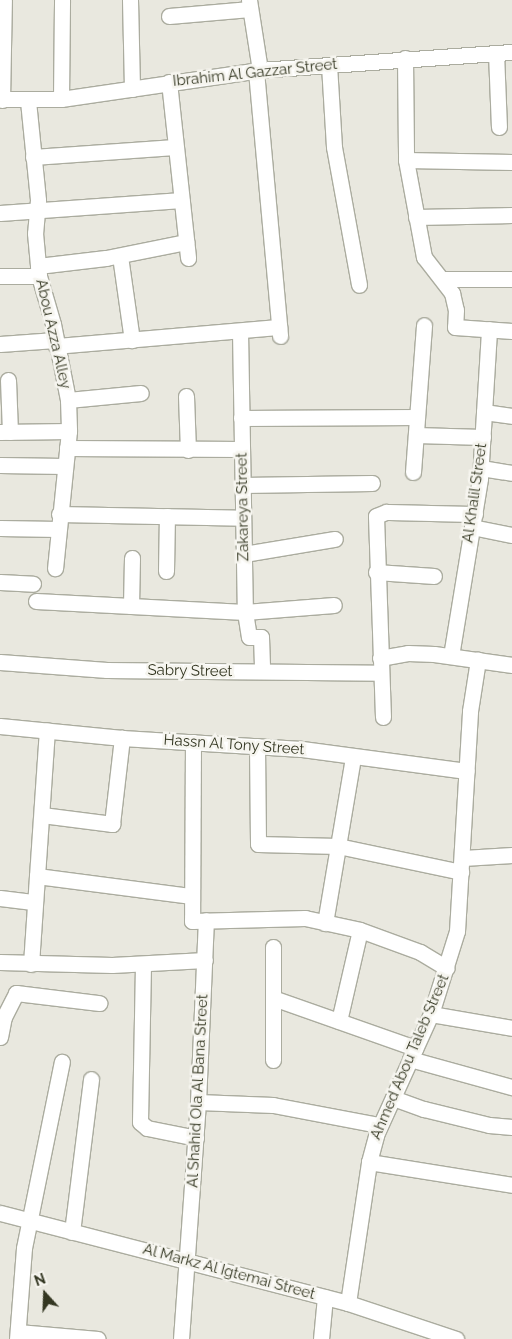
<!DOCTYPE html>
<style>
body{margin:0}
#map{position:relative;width:512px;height:1339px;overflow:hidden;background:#e9e8df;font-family:Raleway,sans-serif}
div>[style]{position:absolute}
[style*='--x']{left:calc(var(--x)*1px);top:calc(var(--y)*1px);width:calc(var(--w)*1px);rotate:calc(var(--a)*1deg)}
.roads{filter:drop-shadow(1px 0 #abac9f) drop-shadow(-1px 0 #abac9f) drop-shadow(0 1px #abac9f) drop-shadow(0 -1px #abac9f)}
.minor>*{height:15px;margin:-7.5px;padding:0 7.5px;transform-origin:7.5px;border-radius:7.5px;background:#fff}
span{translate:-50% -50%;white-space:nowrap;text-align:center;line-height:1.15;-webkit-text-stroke:5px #f6f5ef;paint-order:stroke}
.street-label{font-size:15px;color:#343722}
.north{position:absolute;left:20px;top:1269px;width:50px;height:50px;-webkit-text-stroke:4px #f6f5ef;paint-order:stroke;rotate:340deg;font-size:14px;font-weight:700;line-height:20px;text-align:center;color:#343722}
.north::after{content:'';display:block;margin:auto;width:18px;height:22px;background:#343722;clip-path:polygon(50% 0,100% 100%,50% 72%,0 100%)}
</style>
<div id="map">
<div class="roads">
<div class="minor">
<div style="--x:130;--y:0;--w:89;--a:88.7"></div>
<div style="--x:249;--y:0;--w:71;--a:81.1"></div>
<div style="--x:169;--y:16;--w:81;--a:-4.9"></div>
<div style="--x:496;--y:53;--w:74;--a:87.7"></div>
<div style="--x:405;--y:58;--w:102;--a:89.4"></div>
<div style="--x:406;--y:160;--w:99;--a:79.5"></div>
<div style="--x:424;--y:257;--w:46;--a:52.1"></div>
<div style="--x:452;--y:293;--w:17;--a:77"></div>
<div style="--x:456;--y:310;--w:17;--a:93"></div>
<div style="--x:455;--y:327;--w:57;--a:4"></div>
<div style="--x:329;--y:65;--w:82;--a:86.5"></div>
<div style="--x:334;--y:147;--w:140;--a:79.7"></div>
<div style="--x:256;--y:71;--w:266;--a:84.8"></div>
<div style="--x:169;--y:82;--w:177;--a:83.8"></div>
<div style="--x:0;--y:99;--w:61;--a:0"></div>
<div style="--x:61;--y:99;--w:201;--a:-8.3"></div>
<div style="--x:260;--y:70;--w:253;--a:-4.1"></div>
<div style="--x:61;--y:99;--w:99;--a:-89.4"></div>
<div style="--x:2;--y:100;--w:100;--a:-88.9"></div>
<div style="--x:28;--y:101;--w:100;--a:84.2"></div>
<div style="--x:38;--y:200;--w:33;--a:95"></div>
<div style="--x:35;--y:233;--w:43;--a:84.7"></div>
<div style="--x:39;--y:276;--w:50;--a:73.7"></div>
<div style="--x:53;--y:324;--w:77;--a:78.8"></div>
<div style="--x:68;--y:400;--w:31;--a:88"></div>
<div style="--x:69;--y:431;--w:138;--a:95.8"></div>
<div style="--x:33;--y:157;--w:142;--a:-4"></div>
<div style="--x:406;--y:160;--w:106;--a:1.1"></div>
<div style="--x:0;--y:213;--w:182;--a:-4.1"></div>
<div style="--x:416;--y:217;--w:96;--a:-1.2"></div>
<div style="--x:120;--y:256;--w:85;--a:81.9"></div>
<div style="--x:38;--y:266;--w:68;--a:-6.7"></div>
<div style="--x:106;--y:258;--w:82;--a:-11.3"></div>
<div style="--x:0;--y:276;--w:39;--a:0"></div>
<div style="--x:443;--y:279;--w:69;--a:0"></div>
<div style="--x:240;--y:331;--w:281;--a:89"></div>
<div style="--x:245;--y:612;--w:25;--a:81"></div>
<div style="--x:249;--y:637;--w:12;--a:0"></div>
<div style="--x:261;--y:637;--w:34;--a:88"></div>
<div style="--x:0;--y:344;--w:55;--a:-4.2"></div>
<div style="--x:56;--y:346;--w:224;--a:-4.9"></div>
<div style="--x:8;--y:380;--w:52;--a:87.8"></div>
<div style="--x:186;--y:396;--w:54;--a:87.9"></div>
<div style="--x:68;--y:400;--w:73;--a:-5.5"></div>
<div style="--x:484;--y:412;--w:28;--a:8"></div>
<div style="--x:241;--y:418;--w:176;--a:-0.3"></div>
<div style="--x:0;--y:432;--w:69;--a:-0.8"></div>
<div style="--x:416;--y:435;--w:67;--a:1.7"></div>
<div style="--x:67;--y:448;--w:175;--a:0.3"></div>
<div style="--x:0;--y:465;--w:64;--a:0.9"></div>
<div style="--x:481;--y:468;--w:31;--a:9"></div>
<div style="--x:413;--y:472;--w:147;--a:-85.7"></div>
<div style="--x:242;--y:485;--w:130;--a:-0.9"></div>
<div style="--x:59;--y:514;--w:184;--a:1.2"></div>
<div style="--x:472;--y:527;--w:41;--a:11.3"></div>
<div style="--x:0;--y:528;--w:58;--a:1"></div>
<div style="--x:244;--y:554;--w:92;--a:-9.4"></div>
<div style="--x:166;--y:571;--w:55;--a:-89"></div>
<div style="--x:376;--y:572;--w:58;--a:3.9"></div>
<div style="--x:0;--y:582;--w:33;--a:3"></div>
<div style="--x:36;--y:601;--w:209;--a:3"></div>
<div style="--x:245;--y:612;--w:89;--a:-4.5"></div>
<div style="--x:131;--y:606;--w:48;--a:-88.8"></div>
<div style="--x:451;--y:656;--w:180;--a:-80.7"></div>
<div style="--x:480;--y:478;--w:149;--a:-86.5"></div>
<div style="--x:380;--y:658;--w:28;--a:-10"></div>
<div style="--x:408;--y:653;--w:26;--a:2"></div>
<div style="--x:434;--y:654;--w:79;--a:8"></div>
<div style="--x:0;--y:662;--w:107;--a:4.3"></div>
<div style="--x:107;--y:670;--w:274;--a:0.6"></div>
<div style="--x:383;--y:717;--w:201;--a:-92"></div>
<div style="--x:376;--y:516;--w:11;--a:-22"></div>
<div style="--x:386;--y:512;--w:89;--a:1.3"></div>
<div style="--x:0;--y:726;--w:123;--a:5.6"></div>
<div style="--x:122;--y:738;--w:180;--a:3.5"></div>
<div style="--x:302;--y:749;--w:166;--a:7.6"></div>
<div style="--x:193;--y:742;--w:179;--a:90.3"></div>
<div style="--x:192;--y:921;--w:113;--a:-1.5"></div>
<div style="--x:305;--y:918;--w:56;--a:12.3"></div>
<div style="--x:360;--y:930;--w:64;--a:20.1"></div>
<div style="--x:420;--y:952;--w:31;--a:31"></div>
<div style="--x:257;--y:746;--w:98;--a:89.4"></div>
<div style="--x:258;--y:844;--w:80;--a:1.4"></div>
<div style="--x:338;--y:846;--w:126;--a:11.9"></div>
<div style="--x:42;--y:815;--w:71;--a:7.3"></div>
<div style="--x:112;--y:824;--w:87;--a:-83.4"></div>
<div style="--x:463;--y:858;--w:49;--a:-3.5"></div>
<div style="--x:37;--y:876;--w:156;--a:7.4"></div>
<div style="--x:0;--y:898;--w:35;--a:7"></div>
<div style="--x:325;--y:923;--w:168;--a:-80.4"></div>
<div style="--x:273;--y:947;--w:113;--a:90"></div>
<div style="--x:0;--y:962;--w:112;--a:1.5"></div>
<div style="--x:112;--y:965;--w:93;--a:-3.1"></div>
<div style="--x:31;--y:964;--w:234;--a:-86.1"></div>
<div style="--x:143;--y:965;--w:157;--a:91.1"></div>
<div style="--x:140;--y:1122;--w:9;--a:41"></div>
<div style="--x:147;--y:1128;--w:50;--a:11.5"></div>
<div style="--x:273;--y:998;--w:151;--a:19.4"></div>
<div style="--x:431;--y:1014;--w:82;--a:9.8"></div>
<div style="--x:339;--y:1021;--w:93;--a:-77"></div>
<div style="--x:0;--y:1037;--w:20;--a:-79"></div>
<div style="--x:4;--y:1017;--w:27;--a:-63"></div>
<div style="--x:16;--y:993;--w:84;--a:6.9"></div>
<div style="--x:410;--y:1059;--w:106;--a:15.4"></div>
<div style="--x:393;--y:1098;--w:33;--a:20"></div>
<div style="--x:424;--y:1109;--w:67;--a:13.8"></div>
<div style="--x:489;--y:1125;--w:23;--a:5"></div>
<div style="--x:198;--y:1102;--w:75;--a:2.3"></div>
<div style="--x:273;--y:1105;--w:108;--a:10.7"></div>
<div style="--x:369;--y:1162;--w:145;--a:9.1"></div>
<div style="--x:0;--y:1213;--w:359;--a:14.5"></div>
<div style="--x:348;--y:1303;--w:114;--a:18.4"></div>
<div style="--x:72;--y:1232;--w:154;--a:-82.9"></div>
<div style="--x:348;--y:1303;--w:143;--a:-81.5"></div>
<div style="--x:369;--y:1162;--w:28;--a:-75"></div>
<div style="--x:376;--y:1135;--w:133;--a:-65.6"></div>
<div style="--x:431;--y:1014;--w:87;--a:-72.6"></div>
<div style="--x:457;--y:931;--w:220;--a:-86.6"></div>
<div style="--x:470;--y:711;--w:52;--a:-81.1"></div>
<div style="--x:18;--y:1332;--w:80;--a:5"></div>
<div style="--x:17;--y:1339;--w:91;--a:-85.6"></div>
<div style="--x:24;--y:1248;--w:190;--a:-78.5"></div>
<div style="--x:181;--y:1339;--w:238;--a:-85.9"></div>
<div style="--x:198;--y:1102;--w:182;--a:-87.5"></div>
<div style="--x:321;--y:1339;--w:42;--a:-84.6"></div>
</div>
</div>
<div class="street-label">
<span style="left:255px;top:73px;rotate:-6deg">Ibrahim Al Gazzar Street</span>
<span style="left:53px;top:334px;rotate:77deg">Abou Azza Alley</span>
<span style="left:475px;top:493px;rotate:-82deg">Al Khalil Street</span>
<span style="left:243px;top:507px;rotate:-91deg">Zakareya Street</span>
<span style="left:190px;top:671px;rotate:1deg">Sabry Street</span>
<span style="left:234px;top:745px;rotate:4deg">Hassn Al Tony Street</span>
<span style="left:410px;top:1057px;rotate:-67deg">Ahmed Abou Taleb Street</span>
<span style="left:198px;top:1091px;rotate:-87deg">Al Shahid Ola Al Bana Street</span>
<span style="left:229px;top:1272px;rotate:15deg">Al Markz Al Igtemai Street</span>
</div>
<div class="north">N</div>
</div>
